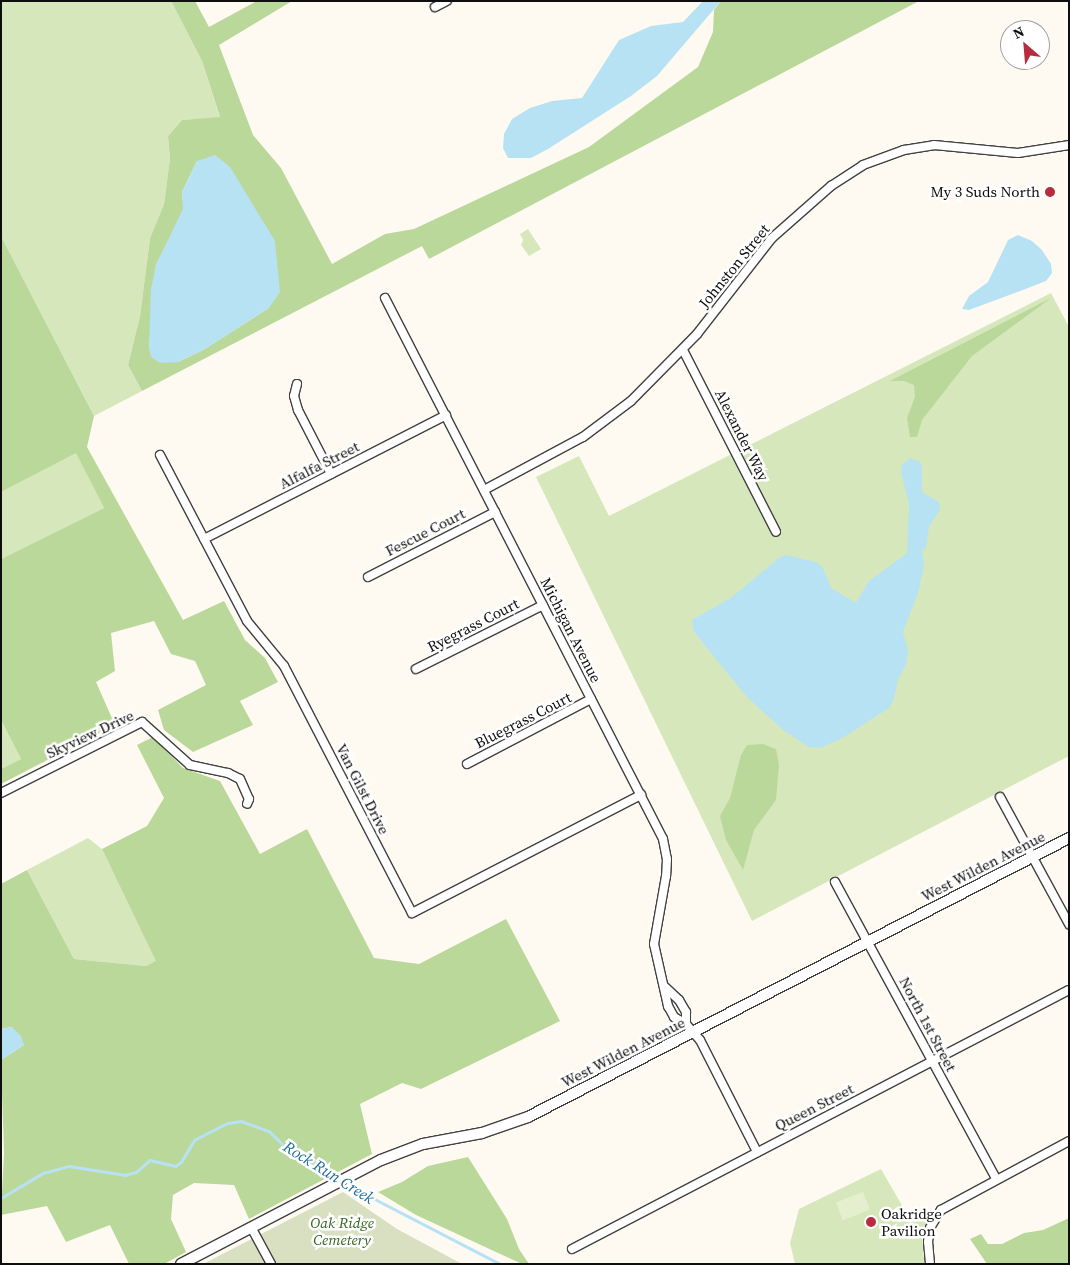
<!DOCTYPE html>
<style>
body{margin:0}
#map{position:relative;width:1070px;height:1265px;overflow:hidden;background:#fefaf1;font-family:"Source Serif 4",serif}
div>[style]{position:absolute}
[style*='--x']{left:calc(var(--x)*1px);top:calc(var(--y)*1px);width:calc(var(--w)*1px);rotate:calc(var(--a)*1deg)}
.green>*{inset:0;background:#d6e8bb}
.forest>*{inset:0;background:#bbd89b}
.cemetery>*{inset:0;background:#d9e0c2}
.pitch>*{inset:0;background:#e6efcd;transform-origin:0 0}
.water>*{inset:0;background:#b7e2f3}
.stream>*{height:2.5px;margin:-1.25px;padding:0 1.25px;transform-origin:1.25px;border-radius:1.25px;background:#b7e2f3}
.roads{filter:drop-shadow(1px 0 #414141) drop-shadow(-1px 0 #414141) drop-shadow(0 1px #414141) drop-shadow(0 -1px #414141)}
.minor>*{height:8px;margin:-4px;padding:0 4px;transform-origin:4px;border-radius:4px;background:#fff}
.tertiary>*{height:10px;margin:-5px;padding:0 5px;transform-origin:5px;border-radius:5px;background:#fff}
.dots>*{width:14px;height:14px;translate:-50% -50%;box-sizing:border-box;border:2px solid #fff;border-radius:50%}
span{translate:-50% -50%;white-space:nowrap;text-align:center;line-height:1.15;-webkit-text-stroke:5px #fff;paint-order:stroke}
.poi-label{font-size:15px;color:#0e0e0e}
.right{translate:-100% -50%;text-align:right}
.left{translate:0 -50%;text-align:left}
.street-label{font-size:15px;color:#0e0e0e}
.park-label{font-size:15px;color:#346421;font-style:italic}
.water-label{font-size:16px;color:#1d6e9b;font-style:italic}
.frame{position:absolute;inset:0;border:2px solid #0e0e0e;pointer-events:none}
.north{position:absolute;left:1000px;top:20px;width:50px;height:50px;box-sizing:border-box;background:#fff;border:1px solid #9f9f9f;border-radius:50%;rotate:333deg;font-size:14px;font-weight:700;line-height:20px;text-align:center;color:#0e0e0e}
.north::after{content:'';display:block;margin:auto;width:18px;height:22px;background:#b92c3e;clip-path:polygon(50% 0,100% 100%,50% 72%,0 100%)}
</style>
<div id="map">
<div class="green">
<div style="clip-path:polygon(1px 1px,171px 1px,202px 61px,220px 118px,182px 120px,168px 136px,170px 158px,164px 204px,150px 238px,140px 316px,128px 365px,142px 391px,94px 416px,1px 236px)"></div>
<div style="clip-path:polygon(528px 229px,541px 249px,529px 256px,521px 245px,523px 240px,520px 234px)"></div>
<div style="clip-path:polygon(1051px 293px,1069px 327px,1069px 756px,752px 921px,536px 477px,579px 456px,609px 516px)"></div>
<div style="clip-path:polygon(76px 452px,104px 508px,1px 559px,1px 492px)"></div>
<div style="clip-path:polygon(1px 720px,21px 759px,1px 769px)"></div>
<div style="clip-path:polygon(88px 838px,102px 849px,157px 961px,146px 966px,74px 959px,27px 870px)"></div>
<div style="clip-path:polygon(881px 1169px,908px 1216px,928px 1218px,922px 1233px,924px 1264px,795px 1264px,790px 1243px,799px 1209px)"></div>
</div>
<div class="forest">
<div style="clip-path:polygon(evenodd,171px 1px,195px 1px,209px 27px,257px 1px,292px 1px,219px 45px,253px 135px,281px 168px,332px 264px,385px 234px,414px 229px,589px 147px,698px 67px,713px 32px,714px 10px,721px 1px,919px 1px,429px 259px,422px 246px,142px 391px,128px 365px,140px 316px,150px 238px,164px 204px,170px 158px,168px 136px,182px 120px,220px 117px,202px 61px,171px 1px,197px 161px,269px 308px,203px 350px,178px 362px,149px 348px,156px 265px,184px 209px,182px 192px,197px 161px)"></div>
<div style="clip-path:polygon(1px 236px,94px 416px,87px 447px,183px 620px,224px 601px,245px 640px,265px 658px,278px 682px,240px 701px,253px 725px,193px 752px,164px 730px,158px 710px,206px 685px,195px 661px,171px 654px,154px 621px,111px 633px,115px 671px,96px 682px,115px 725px,1px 784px,1px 769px,21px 759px,1px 720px,1px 559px,104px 508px,76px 453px,1px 492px)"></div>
<div style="clip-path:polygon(1051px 298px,972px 356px,922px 420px,917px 437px,910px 437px,907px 418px,915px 397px,914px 385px,904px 381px,890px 381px)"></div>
<div style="clip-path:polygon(153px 737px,183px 768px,220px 781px,260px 854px,307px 829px,374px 958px,419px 964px,506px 919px,560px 1021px,421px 1089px,402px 1083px,360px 1104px,372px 1154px,249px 1219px,234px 1185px,194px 1183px,173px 1195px,171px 1219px,186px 1252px,164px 1264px,129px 1264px,110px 1225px,66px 1242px,47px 1206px,1px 1215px,4px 1153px,1px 1060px,24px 1045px,12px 1027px,1px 1029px,1px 884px,27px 870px,74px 959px,146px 966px,156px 961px,102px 849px,147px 826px,164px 798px,137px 745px)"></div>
<div style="clip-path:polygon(763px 744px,776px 749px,779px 765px,776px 800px,754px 830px,743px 870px,726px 840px,720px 816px,730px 798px,741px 755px,747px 745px)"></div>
<div style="clip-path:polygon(468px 1157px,507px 1219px,519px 1249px,529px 1264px,522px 1264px,416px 1215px,378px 1192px,402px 1182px,428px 1166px)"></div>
<div style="clip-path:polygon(1069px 1218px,1069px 1264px,987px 1264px,970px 1239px,981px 1234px,988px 1244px,1002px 1244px,1024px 1233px,1043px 1230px)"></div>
</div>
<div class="cemetery">
<div style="clip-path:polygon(343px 1192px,397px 1229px,462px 1264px,203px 1264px)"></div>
</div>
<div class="pitch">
<div style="left:863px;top:1192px;width:19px;height:29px;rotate:69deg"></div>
</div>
<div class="water">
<div style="clip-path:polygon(703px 1px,721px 1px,657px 76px,631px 96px,548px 149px,531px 158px,508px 158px,503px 148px,504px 134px,512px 119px,530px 108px,552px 101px,582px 98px,619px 40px,651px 26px,683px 22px)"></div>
<div style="clip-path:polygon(215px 155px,230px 167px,275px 241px,280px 292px,269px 308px,203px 350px,178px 362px,160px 363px,151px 357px,149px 348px,151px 289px,156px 265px,183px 209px,182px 192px,197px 161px)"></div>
<div style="clip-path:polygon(1018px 235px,1032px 241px,1042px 250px,1051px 264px,1052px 273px,1046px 281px,1023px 290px,969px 310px,962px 309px,969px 296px,988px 282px,1008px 240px)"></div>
<div style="clip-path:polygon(910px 458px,920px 462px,922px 467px,922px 492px,939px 502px,940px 510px,929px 527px,926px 548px,922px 550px,924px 566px,918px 593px,903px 632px,908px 651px,906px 665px,898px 679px,894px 699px,889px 708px,844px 737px,821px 748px,809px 747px,782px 729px,747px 697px,702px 642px,693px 630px,692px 620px,732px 597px,780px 557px,786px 555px,816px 562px,823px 568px,831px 588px,856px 603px,869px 581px,907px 553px,909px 505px,901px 472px,902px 465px)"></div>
<div style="clip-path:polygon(12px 1027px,21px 1036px,24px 1045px,1px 1060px,1px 1029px)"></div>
</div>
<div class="stream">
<div style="--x:344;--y:1183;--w:176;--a:27.4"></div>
<div style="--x:1;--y:1198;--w:49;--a:-30.8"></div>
<div style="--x:43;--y:1173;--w:27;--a:-15"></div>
<div style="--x:69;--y:1166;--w:57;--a:9.1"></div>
<div style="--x:125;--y:1175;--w:11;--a:-15"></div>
<div style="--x:136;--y:1172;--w:18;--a:-41"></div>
<div style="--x:150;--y:1160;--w:26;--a:13"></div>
<div style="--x:175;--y:1166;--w:7;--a:-34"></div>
<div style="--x:181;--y:1162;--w:26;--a:-59"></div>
<div style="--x:194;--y:1140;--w:38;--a:-27"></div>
<div style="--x:228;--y:1123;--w:13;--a:-9"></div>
<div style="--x:241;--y:1121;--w:30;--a:20"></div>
<div style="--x:269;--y:1131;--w:30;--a:44"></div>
<div style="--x:291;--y:1152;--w:53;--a:30.4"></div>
</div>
<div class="roads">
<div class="minor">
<div style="--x:435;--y:7;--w:13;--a:-27"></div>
<div style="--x:385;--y:298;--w:608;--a:62.8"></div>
<div style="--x:663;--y:839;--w:20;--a:79"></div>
<div style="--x:667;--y:859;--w:17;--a:93"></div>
<div style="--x:666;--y:876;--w:69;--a:100"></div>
<div style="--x:654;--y:944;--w:64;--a:77.3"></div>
<div style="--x:668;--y:1006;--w:13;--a:61"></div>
<div style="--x:674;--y:1017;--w:14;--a:30"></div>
<div style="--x:686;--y:1024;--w:21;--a:49"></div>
<div style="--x:700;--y:1040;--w:126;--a:63"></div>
<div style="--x:683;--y:350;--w:204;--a:62.9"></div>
<div style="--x:297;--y:384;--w:12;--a:104"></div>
<div style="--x:294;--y:396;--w:15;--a:74"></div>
<div style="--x:298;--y:410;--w:72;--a:62.7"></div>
<div style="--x:160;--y:455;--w:187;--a:62.3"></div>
<div style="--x:247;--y:621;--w:58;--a:50.6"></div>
<div style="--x:284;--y:666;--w:278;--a:62.6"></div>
<div style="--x:412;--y:913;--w:258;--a:-27.3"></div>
<div style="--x:484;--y:490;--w:112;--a:-28.2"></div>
<div style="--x:583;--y:437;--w:60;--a:-36.9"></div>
<div style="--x:631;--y:401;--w:94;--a:-45.4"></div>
<div style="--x:697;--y:334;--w:122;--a:-52"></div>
<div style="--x:772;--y:238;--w:79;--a:-41.4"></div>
<div style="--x:831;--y:186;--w:38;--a:-33"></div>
<div style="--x:863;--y:165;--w:44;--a:-20.1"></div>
<div style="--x:904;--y:150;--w:30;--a:-9"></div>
<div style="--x:934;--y:145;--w:84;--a:5.4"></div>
<div style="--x:1018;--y:153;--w:52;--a:-8.9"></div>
<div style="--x:204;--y:539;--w:272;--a:-27.1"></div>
<div style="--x:368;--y:577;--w:143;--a:-27.1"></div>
<div style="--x:416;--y:669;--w:142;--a:-26.7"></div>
<div style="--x:467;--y:764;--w:140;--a:-27.7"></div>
<div style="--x:1;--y:793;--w:158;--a:-26.7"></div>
<div style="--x:142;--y:722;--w:64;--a:41.9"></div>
<div style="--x:190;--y:765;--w:39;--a:12"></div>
<div style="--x:228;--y:773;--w:13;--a:27"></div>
<div style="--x:240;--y:779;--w:22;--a:66"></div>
<div style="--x:249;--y:799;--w:5;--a:112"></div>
<div style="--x:1000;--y:797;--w:145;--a:61.5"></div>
<div style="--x:835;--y:882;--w:337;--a:61.5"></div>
<div style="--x:665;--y:987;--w:19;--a:43"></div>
<div style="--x:679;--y:1000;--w:14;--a:60"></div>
<div style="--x:686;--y:1012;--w:12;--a:90"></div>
<div style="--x:251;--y:1227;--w:42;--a:61.6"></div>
<div style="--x:572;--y:1249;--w:560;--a:-27.53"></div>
<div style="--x:930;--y:1264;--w:22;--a:-95"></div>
<div style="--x:928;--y:1242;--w:14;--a:-82"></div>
<div style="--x:930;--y:1228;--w:21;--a:-59"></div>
<div style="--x:941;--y:1210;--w:145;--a:-28.3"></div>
</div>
<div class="tertiary">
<div style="--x:181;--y:1264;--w:225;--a:-27.5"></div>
<div style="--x:381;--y:1160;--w:45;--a:-20.9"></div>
<div style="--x:423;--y:1144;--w:60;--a:-10.6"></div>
<div style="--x:482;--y:1133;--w:49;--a:-19.2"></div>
<div style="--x:528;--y:1117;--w:609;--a:-27.28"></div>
</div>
</div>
<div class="dots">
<div style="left:1050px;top:192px;background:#b92c3e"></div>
<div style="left:871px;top:1222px;background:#b92c3e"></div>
</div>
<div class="poi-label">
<span class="right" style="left:1040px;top:192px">My 3 Suds North</span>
<span class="left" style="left:881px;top:1222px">Oakridge<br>Pavilion</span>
</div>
<div class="street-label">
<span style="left:734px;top:266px;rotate:-51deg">Johnston Street</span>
<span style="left:742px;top:435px;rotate:63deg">Alexander Way</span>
<span style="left:319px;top:465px;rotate:-27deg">Alfalfa Street</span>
<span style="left:425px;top:532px;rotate:-27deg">Fescue Court</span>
<span style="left:473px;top:625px;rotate:-27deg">Ryegrass Court</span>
<span style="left:571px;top:630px;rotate:63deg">Michigan Avenue</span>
<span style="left:523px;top:720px;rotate:-27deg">Bluegrass Court</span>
<span style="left:90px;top:734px;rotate:-25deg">Skyview Drive</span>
<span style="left:363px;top:789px;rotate:63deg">Van Gilst Drive</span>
<span style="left:983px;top:866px;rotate:-27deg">West Wilden Avenue</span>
<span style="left:928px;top:1024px;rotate:62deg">North 1st Street</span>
<span style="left:623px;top:1052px;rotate:-27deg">West Wilden Avenue</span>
<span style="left:814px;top:1107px;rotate:-27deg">Queen Street</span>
</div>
<div class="park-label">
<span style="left:342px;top:1231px">Oak Ridge<br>Cemetery</span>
</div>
<div class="water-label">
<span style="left:329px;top:1172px;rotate:32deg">Rock Run Creek</span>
</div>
<div class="frame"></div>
<div class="north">N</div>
</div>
